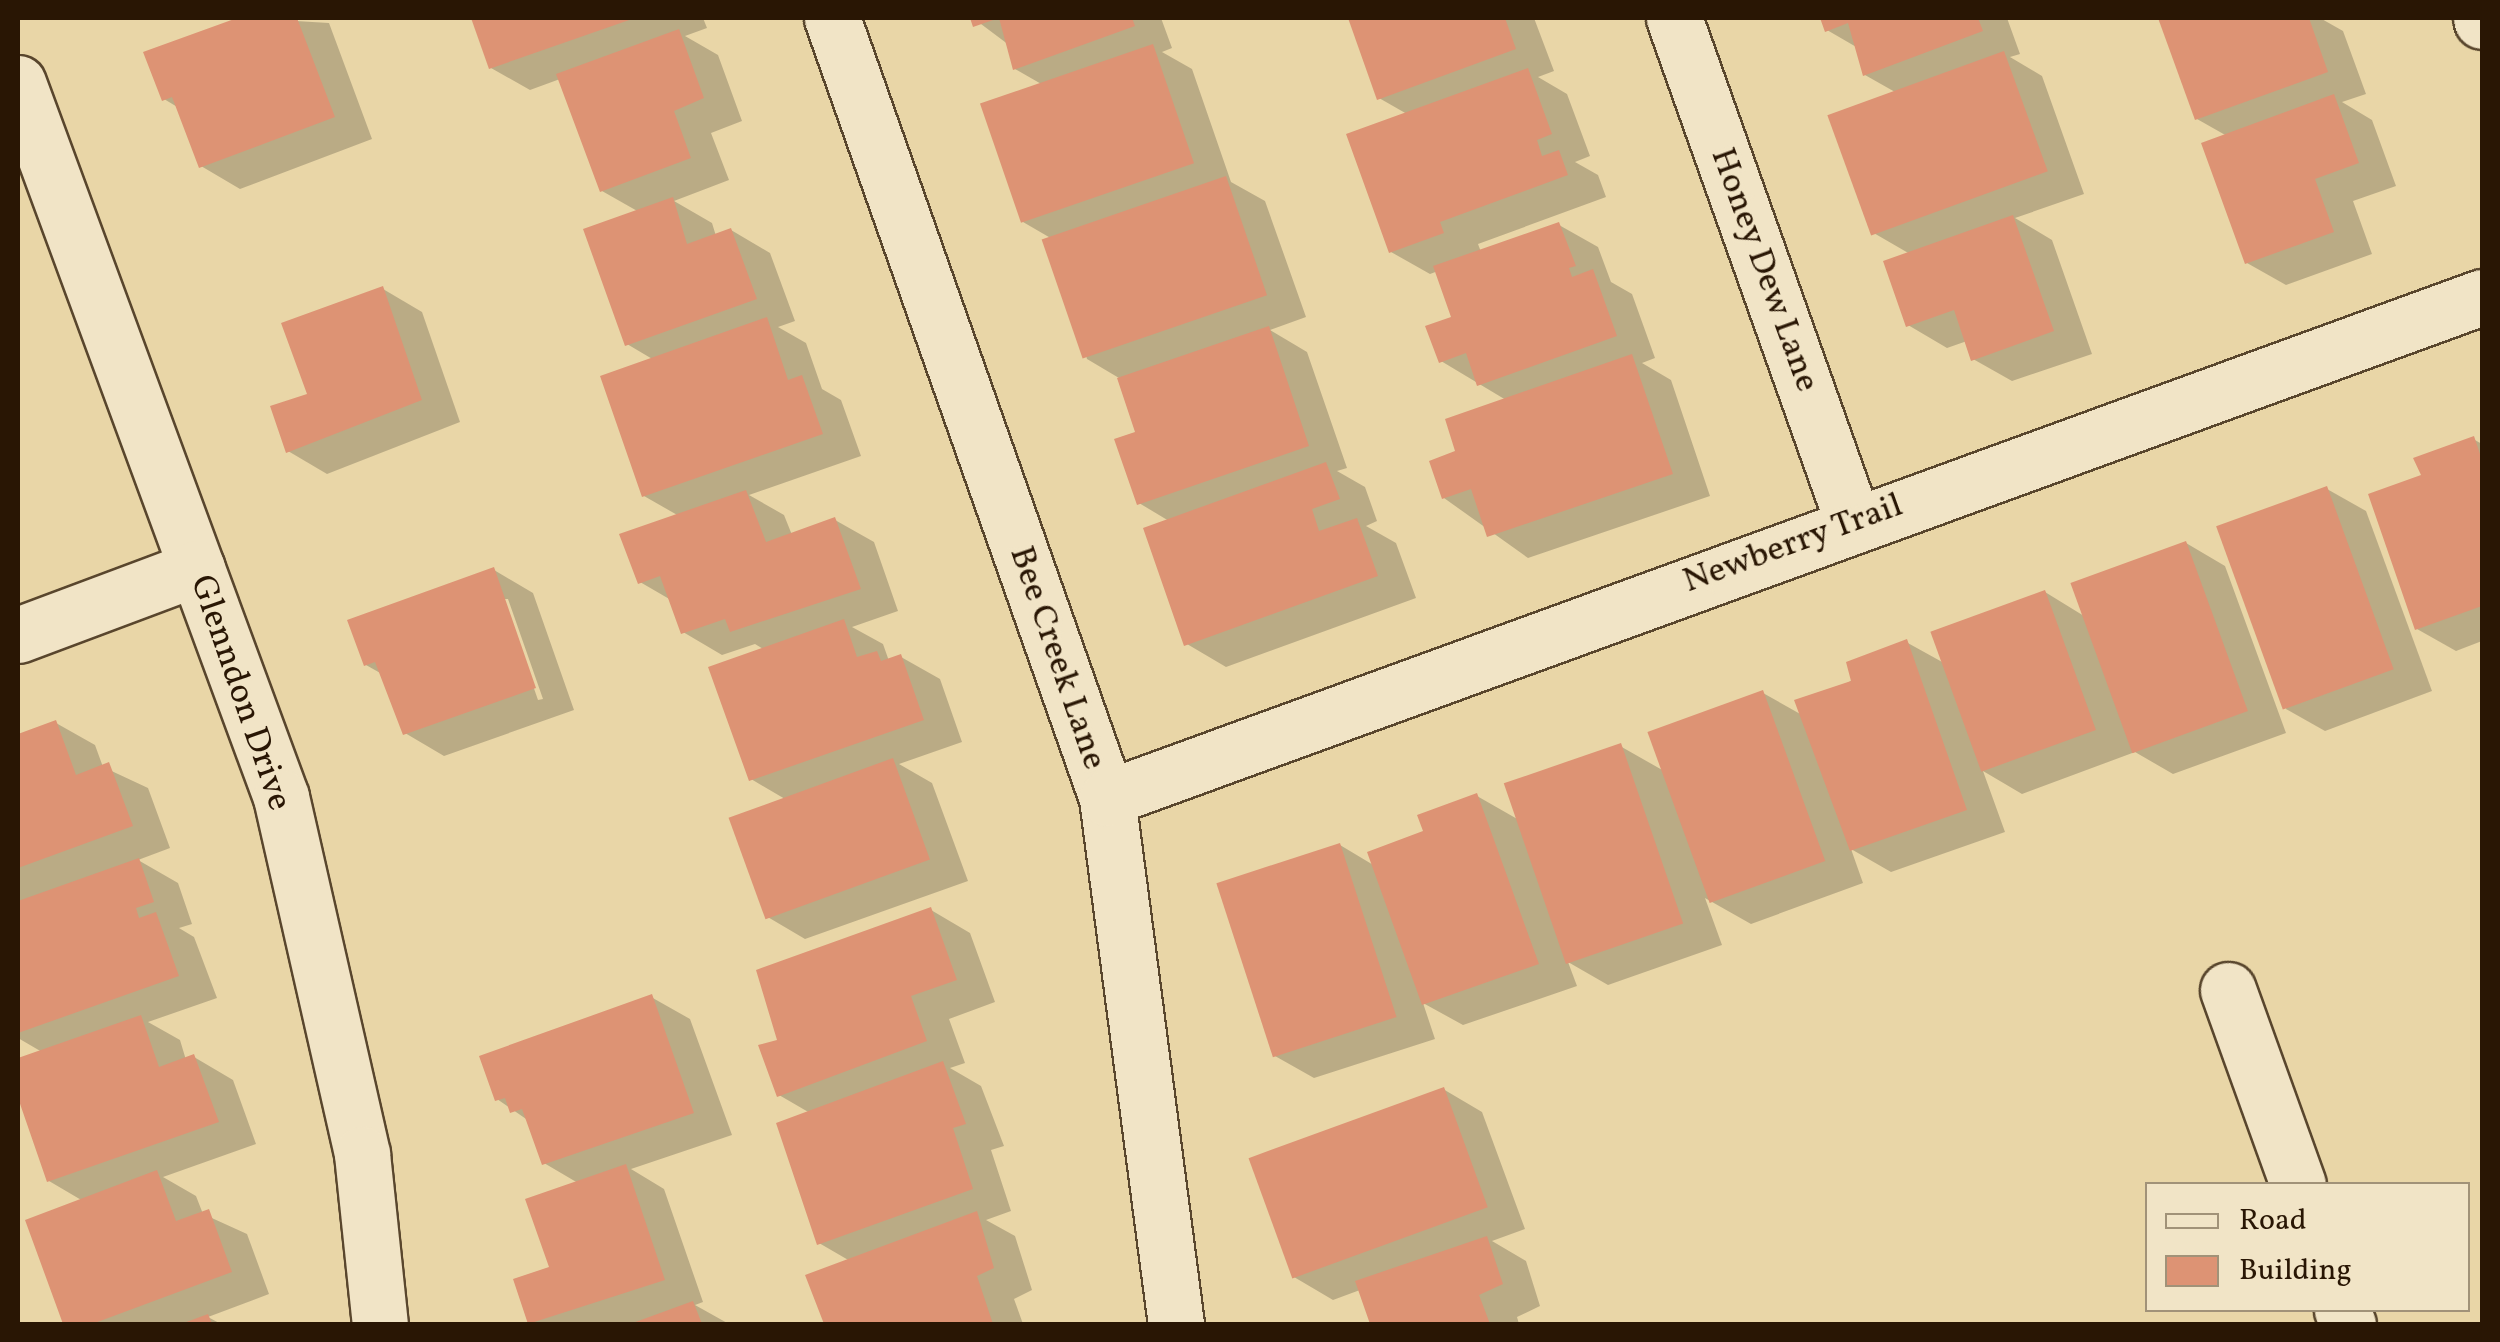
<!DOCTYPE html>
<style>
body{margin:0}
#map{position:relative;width:2500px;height:1342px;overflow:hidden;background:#e9d6a7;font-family:Vollkorn,serif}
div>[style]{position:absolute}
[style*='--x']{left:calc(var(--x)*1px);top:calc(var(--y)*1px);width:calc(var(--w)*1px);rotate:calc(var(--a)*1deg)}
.shadow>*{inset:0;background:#0003}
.building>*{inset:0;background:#dd9374;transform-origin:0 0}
.roads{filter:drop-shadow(2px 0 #59462d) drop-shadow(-2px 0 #59462d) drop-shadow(0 2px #59462d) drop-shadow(0 -2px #59462d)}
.minor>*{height:55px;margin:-27.5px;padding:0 27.5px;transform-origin:27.5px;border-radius:27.5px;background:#f1e4c6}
span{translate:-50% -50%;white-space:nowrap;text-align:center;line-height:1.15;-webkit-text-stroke:8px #f1e4c6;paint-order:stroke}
.street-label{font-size:35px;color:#291604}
.frame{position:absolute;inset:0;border:20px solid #291604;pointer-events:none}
.legend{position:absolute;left:2145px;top:1182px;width:325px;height:130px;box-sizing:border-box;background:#f1e4c6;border:2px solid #a19278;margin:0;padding:12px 18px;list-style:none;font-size:30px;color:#291604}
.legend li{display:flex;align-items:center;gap:20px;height:50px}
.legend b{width:50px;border:2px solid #a19278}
</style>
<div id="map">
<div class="shadow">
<div style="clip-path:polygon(244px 18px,329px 23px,372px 139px,240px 189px,201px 166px,179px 108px,164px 99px,146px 54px)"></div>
<div style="clip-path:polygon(474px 18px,703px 18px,707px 28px,685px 36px,718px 55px,742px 121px,711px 133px,729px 180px,674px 201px,712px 223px,716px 236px,731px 230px,770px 253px,795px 321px,778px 327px,806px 343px,822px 389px,841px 400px,861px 456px,749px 495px,784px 515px,792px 535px,835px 520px,874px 542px,898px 611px,852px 627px,883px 644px,889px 661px,901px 657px,940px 679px,962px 742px,899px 764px,932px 783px,968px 881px,805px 939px,766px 916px,785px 799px,751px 779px,765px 650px,755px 644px,722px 655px,683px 632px,671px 600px,640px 582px,679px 516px,644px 496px,654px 360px,627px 344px,639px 212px,602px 191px,560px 79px,530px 90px,491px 68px)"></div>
<div style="clip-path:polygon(973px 18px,1161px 18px,1172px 48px,1162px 52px,1192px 69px,1231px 182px,1265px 201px,1306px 317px,1270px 330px,1307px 352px,1347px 468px,1337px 471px,1365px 487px,1377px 521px,1366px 526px,1396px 543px,1416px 598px,1226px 667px,1187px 644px,1169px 521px,1139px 503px,1139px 434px,1119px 378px,1087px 359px,1054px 240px,1023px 222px,1043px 85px,1015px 69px,1009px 45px)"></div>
<div style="clip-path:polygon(1350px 18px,1534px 18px,1554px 71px,1538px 77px,1567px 94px,1590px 156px,1575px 162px,1598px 175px,1606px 197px,1478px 244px,1481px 252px,1559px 225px,1598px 247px,1611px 282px,1632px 294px,1655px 358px,1642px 363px,1671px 380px,1710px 496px,1528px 558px,1444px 498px,1458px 453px,1506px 400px,1441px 361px,1454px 319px,1438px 271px,1430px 274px,1391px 252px,1407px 114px,1379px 98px)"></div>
<div style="clip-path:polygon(1822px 18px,2007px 18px,2020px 54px,2010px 57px,2042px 76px,2084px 194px,2015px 218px,2052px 240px,2092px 354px,2012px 381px,1973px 359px,1967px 341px,1947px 348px,1908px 325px,1910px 254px,1872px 232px,1895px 92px,1865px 75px,1858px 48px,1827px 30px)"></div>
<div style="clip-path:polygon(2161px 18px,2320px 18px,2343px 31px,2366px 94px,2342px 102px,2372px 120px,2396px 186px,2353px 201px,2372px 254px,2286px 285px,2247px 263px,2227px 136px,2197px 119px)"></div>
<div style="clip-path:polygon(383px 289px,422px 312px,460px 422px,327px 474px,288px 451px,310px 395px)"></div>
<div style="clip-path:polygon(2473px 439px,2482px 444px,2482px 641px,2456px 651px,2417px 629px,2424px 477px)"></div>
<div style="clip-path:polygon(2327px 489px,2366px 511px,2432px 691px,2325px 731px,2286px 709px)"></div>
<div style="clip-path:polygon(2186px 543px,2225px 566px,2286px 733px,2173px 774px,2135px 752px,2022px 794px,1983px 771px,2005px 832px,1891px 872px,1851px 849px,1863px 883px,1751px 924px,1705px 898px,1722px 945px,1608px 985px,1568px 962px,1577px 986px,1463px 1025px,1423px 1003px,1435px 1039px,1314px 1078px,1275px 1056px,1340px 845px,1375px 866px,1477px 796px,1519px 820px,1620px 746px,1664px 771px,1763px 693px,1802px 715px,1906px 642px,1944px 663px,2045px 592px,2084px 616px)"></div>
<div style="clip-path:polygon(evenodd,494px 570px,533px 593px,574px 710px,444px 756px,405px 733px,382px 674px,366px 665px,494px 570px,503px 599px,508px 599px,543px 699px,538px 700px,503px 599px)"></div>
<div style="clip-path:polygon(56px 723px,95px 745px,103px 767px,148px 788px,170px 848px,138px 860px,178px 883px,192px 924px,179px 928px,194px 937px,217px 998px,148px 1022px,180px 1040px,186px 1060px,194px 1057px,233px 1080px,256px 1144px,163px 1177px,196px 1196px,203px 1214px,247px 1234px,269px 1294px,208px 1317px,221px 1324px,66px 1324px,28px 1221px,83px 1201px,49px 1181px,18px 1090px,18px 1061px,42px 1052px,18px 1038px,18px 739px)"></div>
<div style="clip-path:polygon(931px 910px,970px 933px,995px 1002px,949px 1019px,965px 1063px,950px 1068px,981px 1086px,1004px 1146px,991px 1150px,1011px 1211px,986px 1220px,1015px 1236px,1032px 1290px,1014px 1299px,1023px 1324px,827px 1324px,808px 1276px,850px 1261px,819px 1243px,810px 1113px,779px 1095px,780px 1041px)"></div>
<div style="clip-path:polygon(651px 997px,690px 1019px,732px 1135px,631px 1169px,664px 1189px,703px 1302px,695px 1305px,729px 1324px,531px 1324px,516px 1281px,552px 1269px,578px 1183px,544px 1163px,529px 1121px,497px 1099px)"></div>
<div style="clip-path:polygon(1443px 1089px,1482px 1112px,1525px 1229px,1492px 1241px,1526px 1261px,1540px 1306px,1517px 1317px,1519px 1324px,1372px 1324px,1360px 1290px,1333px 1300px,1294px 1277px)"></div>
</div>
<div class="building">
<div style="clip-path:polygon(237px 18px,297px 18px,335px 117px,199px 168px,172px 97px,162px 101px,143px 52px)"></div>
<div style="clip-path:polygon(471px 18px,635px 18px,489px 69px)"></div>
<div style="clip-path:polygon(970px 18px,999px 18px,973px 27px)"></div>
<div style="clip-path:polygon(999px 18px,1132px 18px,1135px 26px,1013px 70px)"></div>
<div style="clip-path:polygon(1348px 18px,1505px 18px,1516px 49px,1377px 100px)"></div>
<div style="clip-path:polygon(1820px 18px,1978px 18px,1983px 31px,1863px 76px,1848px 23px,1825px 32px)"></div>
<div style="clip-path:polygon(2158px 18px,2309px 18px,2328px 72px,2195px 120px)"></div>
<div style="clip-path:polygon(679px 29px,704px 98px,674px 111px,691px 158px,600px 192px,556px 74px)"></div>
<div style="left:1153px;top:44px;width:126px;height:183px;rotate:71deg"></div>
<div style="left:2004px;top:51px;width:128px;height:188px;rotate:70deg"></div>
<div style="clip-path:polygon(1528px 68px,1552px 134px,1537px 140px,1542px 156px,1559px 150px,1568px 175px,1440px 222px,1444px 233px,1389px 253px,1346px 134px)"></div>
<div style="clip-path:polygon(2334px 94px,2359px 163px,2315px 179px,2334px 232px,2245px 264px,2201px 143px)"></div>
<div style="left:1226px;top:176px;width:126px;height:195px;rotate:71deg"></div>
<div style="clip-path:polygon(673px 197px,687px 244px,731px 228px,757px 299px,625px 346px,583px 229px)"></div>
<div style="clip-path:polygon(2013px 215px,2054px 331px,1971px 361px,1954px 310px,1906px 327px,1883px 261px)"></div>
<div style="clip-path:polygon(1559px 222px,1576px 266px,1569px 268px,1572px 277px,1593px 269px,1617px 336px,1477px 386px,1466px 353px,1439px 363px,1425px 326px,1451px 317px,1433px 266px)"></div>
<div style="clip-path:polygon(383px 286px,422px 400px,286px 453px,270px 406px,307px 394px,281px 323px)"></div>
<div style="clip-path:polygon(767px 317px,788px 380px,802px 375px,823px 434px,642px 497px,600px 376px)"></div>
<div style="clip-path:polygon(1269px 326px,1309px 446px,1137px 505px,1114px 439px,1135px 432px,1117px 378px)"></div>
<div style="clip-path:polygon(1632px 354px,1673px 474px,1487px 537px,1471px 489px,1442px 499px,1429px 461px,1455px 451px,1445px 419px)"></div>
<div style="clip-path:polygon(2474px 436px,2482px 460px,2482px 606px,2415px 630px,2368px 494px,2421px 475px,2413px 458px)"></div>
<div style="clip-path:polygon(1326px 462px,1340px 499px,1312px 509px,1319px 531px,1357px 518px,1378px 576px,1184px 646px,1143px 528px)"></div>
<div style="left:2327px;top:486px;width:195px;height:118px;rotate:70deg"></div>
<div style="clip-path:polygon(746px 490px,766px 542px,835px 517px,861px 589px,730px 632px,725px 619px,681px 634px,660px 576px,638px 584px,619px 534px)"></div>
<div style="left:2186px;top:541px;width:181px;height:123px;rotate:70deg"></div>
<div style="clip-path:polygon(494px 567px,536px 688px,403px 735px,375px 662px,364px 666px,347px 620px)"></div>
<div style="left:2045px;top:590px;width:149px;height:122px;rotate:70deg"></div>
<div style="clip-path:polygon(844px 619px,857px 657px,877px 651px,881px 661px,901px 654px,924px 720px,749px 781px,708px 667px)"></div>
<div style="clip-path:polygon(1907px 639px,1967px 810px,1850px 851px,1794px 700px,1851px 681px,1846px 662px)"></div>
<div style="left:1763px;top:690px;width:182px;height:123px;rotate:70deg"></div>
<div style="clip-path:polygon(56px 720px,76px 775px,109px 762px,133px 826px,18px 868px,18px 734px)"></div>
<div style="left:1621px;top:743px;width:191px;height:124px;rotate:71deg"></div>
<div style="left:893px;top:758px;width:108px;height:175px;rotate:70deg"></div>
<div style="clip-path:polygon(1477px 793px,1539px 964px,1422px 1005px,1367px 852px,1423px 831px,1417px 815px)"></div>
<div style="left:1340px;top:843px;width:183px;height:130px;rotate:72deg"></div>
<div style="clip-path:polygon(139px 858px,154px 902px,136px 908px,139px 918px,156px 912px,179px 976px,18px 1033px,18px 901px)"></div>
<div style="clip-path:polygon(931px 907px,957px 980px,911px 996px,927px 1041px,777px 1097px,758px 1045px,777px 1040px,756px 970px)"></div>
<div style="clip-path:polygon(652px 994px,694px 1113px,542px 1165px,522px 1109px,510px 1113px,505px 1098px,495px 1101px,479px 1056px)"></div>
<div style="clip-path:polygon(141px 1015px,159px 1067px,194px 1054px,219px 1122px,47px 1182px,18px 1098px,18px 1058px)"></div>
<div style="clip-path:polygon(943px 1061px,966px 1124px,953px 1128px,973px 1189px,817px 1245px,776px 1123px)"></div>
<div style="left:1444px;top:1087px;width:128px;height:208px;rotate:70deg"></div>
<div style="clip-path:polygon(626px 1164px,665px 1280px,528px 1324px,513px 1279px,549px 1267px,525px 1199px)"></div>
<div style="clip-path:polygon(157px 1170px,176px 1221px,209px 1209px,232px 1272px,92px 1324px,63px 1324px,25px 1220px)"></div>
<div style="clip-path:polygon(977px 1211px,994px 1268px,977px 1276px,993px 1324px,824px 1324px,805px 1275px)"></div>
<div style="clip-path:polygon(1487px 1236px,1503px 1284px,1479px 1295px,1490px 1324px,1370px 1324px,1355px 1281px)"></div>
<div style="clip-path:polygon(693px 1301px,702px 1324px,630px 1324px)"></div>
<div style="clip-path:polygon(208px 1314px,212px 1324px,181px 1324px)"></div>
</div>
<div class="roads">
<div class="minor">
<div style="--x:832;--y:18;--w:827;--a:70.58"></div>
<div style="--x:1107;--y:798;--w:531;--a:82.53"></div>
<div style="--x:1674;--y:18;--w:535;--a:70.45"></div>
<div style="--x:2481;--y:18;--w:3;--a:72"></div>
<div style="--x:18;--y:83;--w:761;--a:69.78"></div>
<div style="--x:281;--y:797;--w:366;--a:77.2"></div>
<div style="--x:362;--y:1154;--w:171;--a:84"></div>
<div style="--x:18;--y:635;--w:191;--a:-20.5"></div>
<div style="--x:1107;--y:798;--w:1463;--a:-20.02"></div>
<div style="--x:2228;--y:990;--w:206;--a:70.2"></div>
<div style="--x:2342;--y:1310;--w:15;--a:67"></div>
</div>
</div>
<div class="street-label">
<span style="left:1764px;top:270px;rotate:70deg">Honey Dew Lane</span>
<span style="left:1793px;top:544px;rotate:-20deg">Newberry Trail</span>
<span style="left:1057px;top:658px;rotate:71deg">Bee Creek Lane</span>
<span style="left:240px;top:693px;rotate:71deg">Glenndon Drive</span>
</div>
<div class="frame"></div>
<ul class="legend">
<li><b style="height:12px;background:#f1e4c6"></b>Road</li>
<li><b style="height:28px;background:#dd9374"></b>Building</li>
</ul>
</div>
